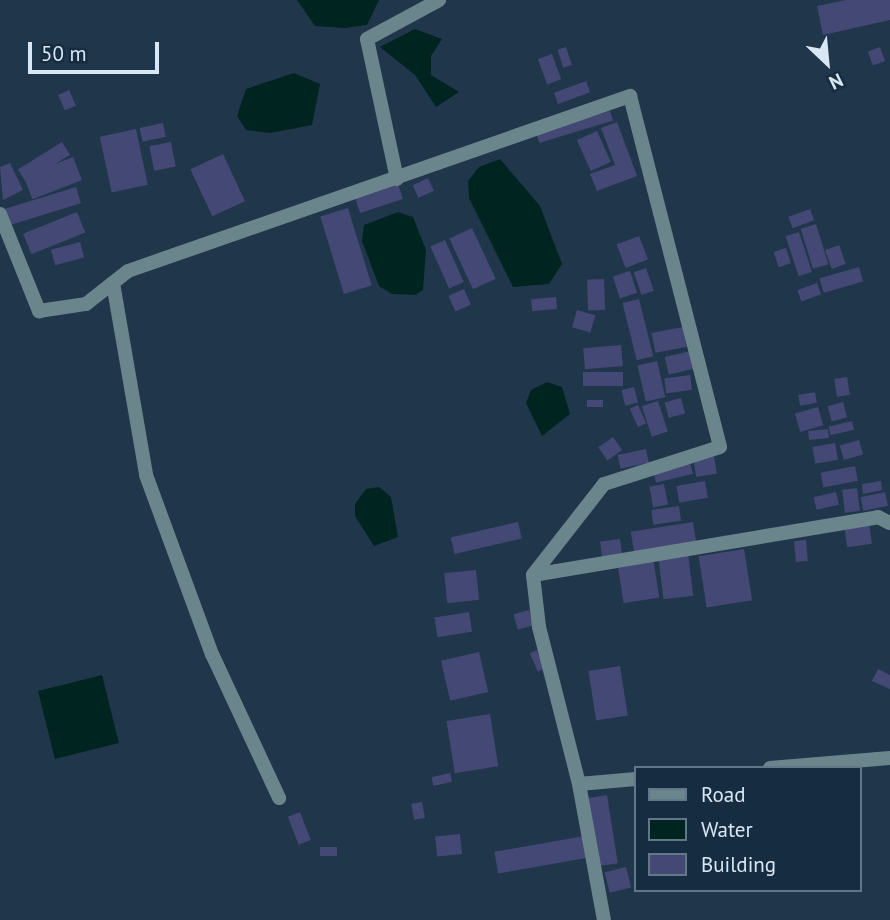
<!DOCTYPE html>
<style>
body{margin:0}
#map{position:relative;width:890px;height:920px;overflow:hidden;background:#20364b;font-family:"PT Sans",sans-serif}
div>[style]{position:absolute}
[style*='--x']{left:calc(var(--x)*1px);top:calc(var(--y)*1px);width:calc(var(--w)*1px);rotate:calc(var(--a)*1deg)}
.water>*{inset:0;background:#002521;transform-origin:0 0}
.building>*{inset:0;background:#444874;transform-origin:0 0}
.minor>*{height:14px;margin:-7px;padding:0 7px;transform-origin:7px;border-radius:7px;background:#6b858c}
span{translate:-50% -50%;white-space:nowrap;text-align:center;line-height:1.15;-webkit-text-stroke:7px #162c40;paint-order:stroke}
.legend{position:absolute;left:634px;top:766px;width:228px;height:126px;box-sizing:border-box;background:#162c40;border:2px solid #647788;margin:0;padding:9px 12px;list-style:none;font-size:21px;color:#d9e7f4}
.legend li{display:flex;align-items:center;gap:14px;height:35px}
.legend b{width:35px;border:2px solid #647788}
.north{position:absolute;left:792px;top:28px;width:70px;height:70px;-webkit-text-stroke:5px #162c40;paint-order:stroke;rotate:154deg;font-size:19px;font-weight:700;line-height:28px;text-align:center;color:#d9e7f4}
.north::after{content:'';display:block;margin:auto;width:24px;height:32px;background:#d9e7f4;clip-path:polygon(50% 0,100% 100%,50% 72%,0 100%)}
.scale{position:absolute;left:28px;top:42px;width:131px;height:32px;box-sizing:border-box;border:4px solid #d9e7f4;border-top:0;padding-left:9px;font-size:21px;line-height:24px;white-space:nowrap;color:#d9e7f4;-webkit-text-stroke:5px #162c40;paint-order:stroke}
</style>
<div id="map">
<div class="water">
<div style="clip-path:polygon(297px 0,379px 0,367px 25px,344px 28px,315px 26px)"></div>
<div style="clip-path:polygon(415px 29px,442px 39px,431px 56px,431px 75px,459px 92px,436px 107px,415px 75px,380px 47px)"></div>
<div style="clip-path:polygon(294px 73px,320px 84px,312px 125px,270px 133px,246px 130px,237px 116px,246px 89px)"></div>
<div style="clip-path:polygon(500px 159px,540px 206px,562px 264px,549px 284px,513px 287px,469px 198px,468px 181px,479px 167px)"></div>
<div style="clip-path:polygon(398px 212px,413px 217px,426px 250px,423px 290px,415px 295px,392px 294px,379px 286px,362px 241px,364px 225px)"></div>
<div style="clip-path:polygon(547px 382px,562px 387px,570px 414px,542px 436px,526px 403px,531px 390px)"></div>
<div style="clip-path:polygon(379px 487px,391px 497px,398px 537px,374px 546px,355px 516px,355px 504px,366px 489px)"></div>
<div style="left:102px;top:675px;width:70px;height:66px;rotate:76deg"></div>
</div>
<div class="building">
<div style="clip-path:polygon(846px 0,890px 0,890px 20px,823px 35px,817px 6px)"></div>
<div style="left:566px;top:47px;width:19px;height:9px;rotate:72deg"></div>
<div style="left:880px;top:47px;width:15px;height:13px;rotate:70deg"></div>
<div style="left:552px;top:54px;width:27px;height:15px;rotate:70deg"></div>
<div style="left:586px;top:81px;width:12px;height:34px;rotate:70deg"></div>
<div style="left:69px;top:90px;width:17px;height:12px;rotate:66deg"></div>
<div style="left:610px;top:111px;width:10px;height:77px;rotate:73deg"></div>
<div style="clip-path:polygon(617px 122px,637px 176px,597px 191px,590px 174px,615px 165px,601px 128px)"></div>
<div style="left:163px;top:123px;width:14px;height:24px;rotate:78deg"></div>
<div style="left:136px;top:129px;width:57px;height:37px;rotate:78deg"></div>
<div style="left:597px;top:131px;width:34px;height:22px;rotate:66deg"></div>
<div style="left:62px;top:142px;width:15px;height:52px;rotate:58deg"></div>
<div style="left:171px;top:142px;width:25px;height:22px;rotate:79deg"></div>
<div style="left:223px;top:154px;width:52px;height:36px;rotate:65deg"></div>
<div style="left:73px;top:157px;width:25px;height:53px;rotate:69deg"></div>
<div style="clip-path:polygon(10px 163px,23px 190px,3px 200px,0 167px)"></div>
<div style="left:428px;top:178px;width:14px;height:17px;rotate:65deg"></div>
<div style="left:397px;top:181px;width:19px;height:45px;rotate:72deg"></div>
<div style="left:76px;top:187px;width:17px;height:74px;rotate:73deg"></div>
<div style="left:348px;top:208px;width:81px;height:29px;rotate:73deg"></div>
<div style="left:810px;top:209px;width:12px;height:23px;rotate:70deg"></div>
<div style="left:77px;top:212px;width:22px;height:58px;rotate:68deg"></div>
<div style="left:816px;top:224px;width:42px;height:16px;rotate:73deg"></div>
<div style="left:472px;top:228px;width:56px;height:25px;rotate:65deg"></div>
<div style="left:799px;top:232px;width:42px;height:14px;rotate:72deg"></div>
<div style="left:639px;top:236px;width:25px;height:24px;rotate:69deg"></div>
<div style="left:445px;top:240px;width:46px;height:16px;rotate:66deg"></div>
<div style="left:80px;top:242px;width:16px;height:30px;rotate:75deg"></div>
<div style="left:839px;top:245px;width:20px;height:15px;rotate:70deg"></div>
<div style="left:786px;top:248px;width:16px;height:13px;rotate:72deg"></div>
<div style="left:859px;top:267px;width:15px;height:41px;rotate:74deg"></div>
<div style="left:646px;top:268px;width:24px;height:13px;rotate:71deg"></div>
<div style="left:630px;top:271px;width:23px;height:18px;rotate:72deg"></div>
<div style="left:604px;top:279px;width:31px;height:17px;rotate:88deg"></div>
<div style="left:817px;top:283px;width:12px;height:21px;rotate:70deg"></div>
<div style="left:464px;top:289px;width:17px;height:17px;rotate:66deg"></div>
<div style="left:556px;top:297px;width:12px;height:25px;rotate:85deg"></div>
<div style="left:639px;top:299px;width:59px;height:17px;rotate:76deg"></div>
<div style="left:577px;top:310px;width:19px;height:18px;rotate:16deg"></div>
<div style="left:683px;top:327px;width:20px;height:32px;rotate:79deg"></div>
<div style="left:621px;top:345px;width:21px;height:38px;rotate:85deg"></div>
<div style="left:691px;top:351px;width:18px;height:27px;rotate:77deg"></div>
<div style="left:657px;top:361px;width:37px;height:20px;rotate:77deg"></div>
<div style="left:623px;top:372px;width:14px;height:40px;rotate:90deg"></div>
<div style="left:690px;top:375px;width:15px;height:26px;rotate:82deg"></div>
<div style="left:847px;top:377px;width:18px;height:13px;rotate:81deg"></div>
<div style="left:634px;top:387px;width:16px;height:13px;rotate:76deg"></div>
<div style="left:815px;top:392px;width:11px;height:17px;rotate:80deg"></div>
<div style="left:681px;top:398px;width:16px;height:17px;rotate:75deg"></div>
<div style="left:603px;top:400px;width:7px;height:16px;rotate:90deg"></div>
<div style="left:658px;top:401px;width:32px;height:17px;rotate:72deg"></div>
<div style="left:843px;top:402px;width:16px;height:16px;rotate:75deg"></div>
<div style="left:638px;top:405px;width:20px;height:9px;rotate:66deg"></div>
<div style="left:818px;top:407px;width:19px;height:24px;rotate:74deg"></div>
<div style="left:852px;top:421px;width:9px;height:24px;rotate:77deg"></div>
<div style="left:828px;top:429px;width:9px;height:20px;rotate:84deg"></div>
<div style="left:613px;top:437px;width:16px;height:18px;rotate:55deg"></div>
<div style="left:859px;top:440px;width:15px;height:20px;rotate:74deg"></div>
<div style="left:835px;top:443px;width:17px;height:23px;rotate:80deg"></div>
<div style="left:646px;top:449px;width:14px;height:29px;rotate:78deg"></div>
<div style="left:714px;top:456px;width:18px;height:21px;rotate:81deg"></div>
<div style="left:690px;top:462px;width:12px;height:38px;rotate:76deg"></div>
<div style="left:855px;top:466px;width:15px;height:35px;rotate:79deg"></div>
<div style="left:705px;top:481px;width:17px;height:29px;rotate:80deg"></div>
<div style="clip-path:polygon(881px 481px,882px 490px,863px 494px,862px 484px)"></div>
<div style="left:664px;top:484px;width:21px;height:15px;rotate:79deg"></div>
<div style="left:857px;top:488px;width:23px;height:15px;rotate:83deg"></div>
<div style="left:836px;top:492px;width:13px;height:23px;rotate:77deg"></div>
<div style="left:885px;top:492px;width:14px;height:25px;rotate:78deg"></div>
<div style="left:679px;top:506px;width:15px;height:28px;rotate:82deg"></div>
<div style="left:518px;top:522px;width:17px;height:69px;rotate:77deg"></div>
<div style="left:693px;top:522px;width:20px;height:63px;rotate:81deg"></div>
<div style="left:869px;top:523px;width:21px;height:25px;rotate:82deg"></div>
<div style="left:620px;top:539px;width:17px;height:20px;rotate:83deg"></div>
<div style="left:806px;top:540px;width:21px;height:12px;rotate:85deg"></div>
<div style="left:744px;top:549px;width:52px;height:46px;rotate:81deg"></div>
<div style="left:688px;top:553px;width:43px;height:30px;rotate:83deg"></div>
<div style="left:653px;top:558px;width:40px;height:36px;rotate:81deg"></div>
<div style="left:476px;top:570px;width:30px;height:32px;rotate:84deg"></div>
<div style="left:529px;top:610px;width:16px;height:16px;rotate:75deg"></div>
<div style="left:469px;top:612px;width:20px;height:35px;rotate:81deg"></div>
<div style="left:537px;top:650px;width:20px;height:8px;rotate:66deg"></div>
<div style="left:479px;top:652px;width:41px;height:39px;rotate:77deg"></div>
<div style="left:620px;top:666px;width:50px;height:32px;rotate:81deg"></div>
<div style="clip-path:polygon(878px 669px,890px 675px,890px 689px,872px 681px)"></div>
<div style="left:490px;top:714px;width:53px;height:44px;rotate:81deg"></div>
<div style="left:450px;top:773px;width:9px;height:19px;rotate:77deg"></div>
<div style="left:607px;top:795px;width:69px;height:22px;rotate:81deg"></div>
<div style="left:422px;top:802px;width:16px;height:11px;rotate:79deg"></div>
<div style="left:300px;top:812px;width:30px;height:13px;rotate:69deg"></div>
<div style="left:460px;top:834px;width:20px;height:25px;rotate:84deg"></div>
<div style="left:584px;top:836px;width:22px;height:91px;rotate:80deg"></div>
<div style="left:337px;top:847px;width:9px;height:17px;rotate:90deg"></div>
<div style="left:626px;top:867px;width:21px;height:22px;rotate:76deg"></div>
</div>
<div class="minor">
<div style="--x:397;--y:179;--w:143;--a:-102.1"></div>
<div style="--x:367;--y:39;--w:82;--a:-28.4"></div>
<div style="--x:0;--y:214;--w:105;--a:68.1"></div>
<div style="--x:39;--y:311;--w:48;--a:-8.5"></div>
<div style="--x:86;--y:304;--w:53;--a:-38.2"></div>
<div style="--x:128;--y:271;--w:532;--a:-19.22"></div>
<div style="--x:630;--y:96;--w:362;--a:75.6"></div>
<div style="--x:720;--y:447;--w:122;--a:162.3"></div>
<div style="--x:604;--y:484;--w:115;--a:128"></div>
<div style="--x:533;--y:575;--w:52;--a:83.4"></div>
<div style="--x:539;--y:627;--w:162;--a:75.7"></div>
<div style="--x:579;--y:784;--w:57;--a:-5"></div>
<div style="--x:113;--y:283;--w:195;--a:80.2"></div>
<div style="--x:146;--y:475;--w:191;--a:69.8"></div>
<div style="--x:212;--y:654;--w:159;--a:65"></div>
<div style="--x:533;--y:575;--w:350;--a:-9.5"></div>
<div style="--x:878;--y:517;--w:13;--a:27"></div>
<div style="--x:770;--y:768;--w:120;--a:-4.8"></div>
<div style="--x:579;--y:784;--w:138;--a:79.6"></div>
</div>
<ul class="legend">
<li><b style="height:9px;background:#6b858c"></b>Road</li>
<li><b style="height:19px;background:#002521"></b>Water</li>
<li><b style="height:19px;background:#444874"></b>Building</li>
</ul>
<div class="north">N</div>
<div class="scale">50 m</div>
</div>
